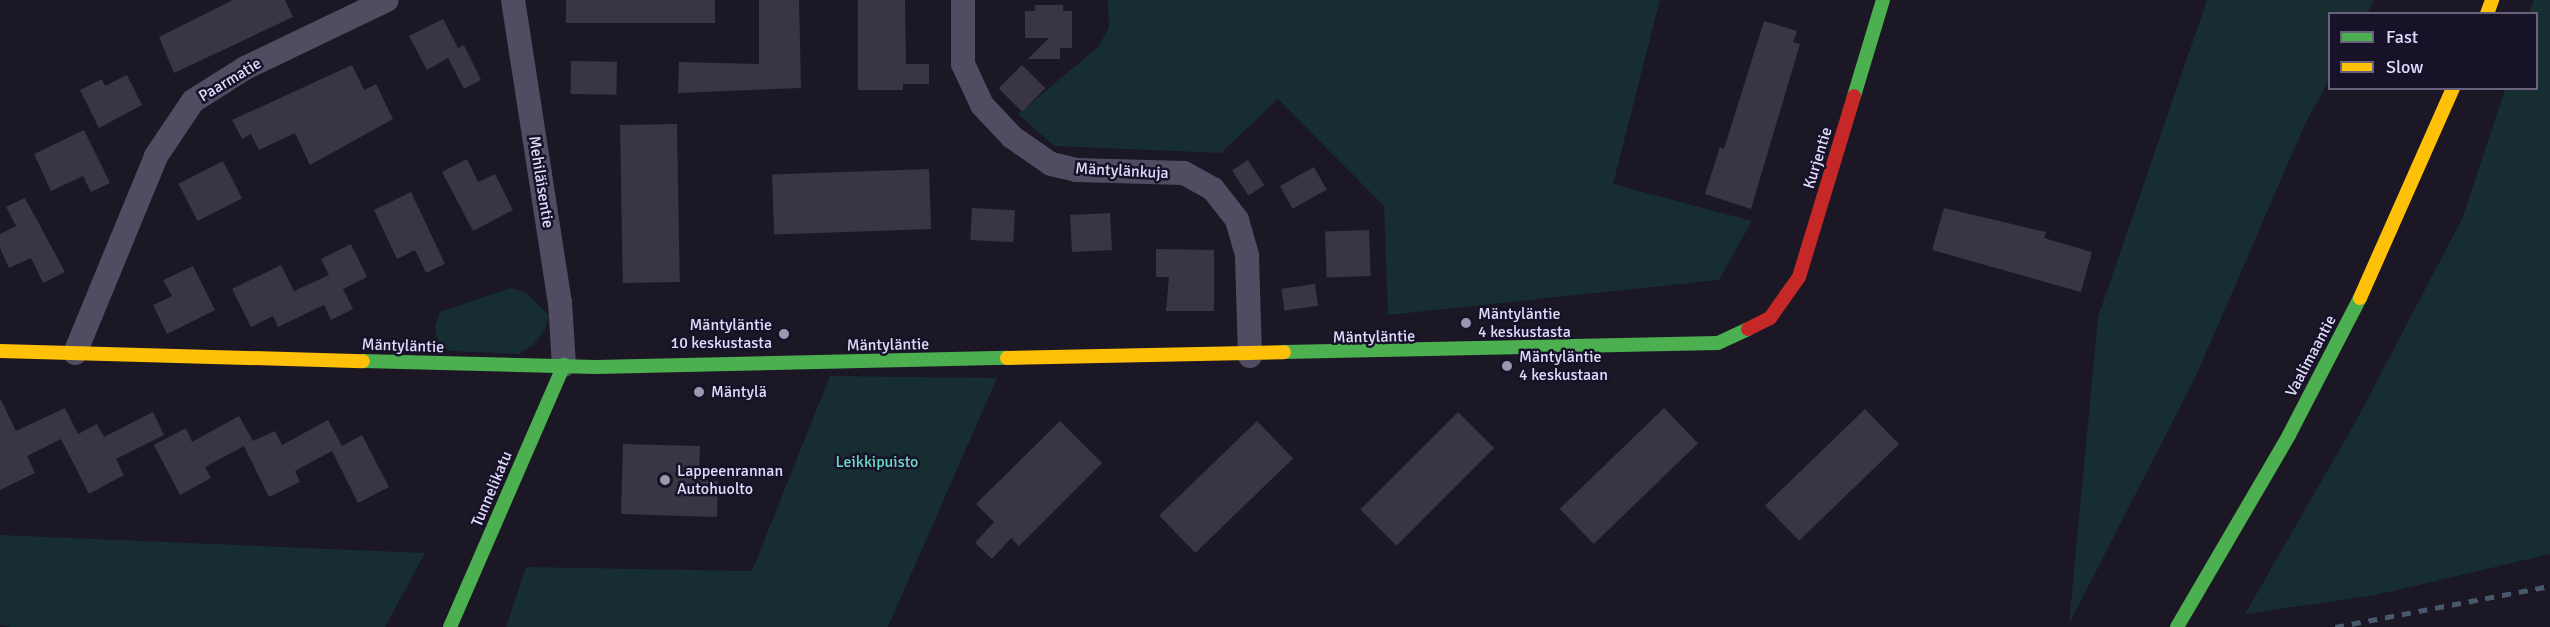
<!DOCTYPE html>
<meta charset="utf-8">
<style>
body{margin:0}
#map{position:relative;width:2550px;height:627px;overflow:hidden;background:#1b1724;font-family:Signika,sans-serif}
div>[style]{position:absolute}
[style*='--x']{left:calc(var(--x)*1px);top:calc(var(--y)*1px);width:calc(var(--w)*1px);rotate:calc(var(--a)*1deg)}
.green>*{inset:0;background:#162d31}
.building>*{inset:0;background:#3a3545;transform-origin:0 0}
.street>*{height:24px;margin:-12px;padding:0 12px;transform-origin:12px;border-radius:12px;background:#504d63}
.fast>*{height:14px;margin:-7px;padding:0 7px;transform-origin:7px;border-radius:7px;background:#4caf50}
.slow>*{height:14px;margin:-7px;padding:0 7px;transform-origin:7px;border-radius:7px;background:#ffc107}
.jam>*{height:14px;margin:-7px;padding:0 7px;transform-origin:7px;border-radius:7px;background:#c62828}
.rail>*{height:4.5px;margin-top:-2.25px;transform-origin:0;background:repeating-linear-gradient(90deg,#49596c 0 9px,transparent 0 17px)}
.dots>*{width:16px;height:16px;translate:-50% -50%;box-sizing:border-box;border:3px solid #181229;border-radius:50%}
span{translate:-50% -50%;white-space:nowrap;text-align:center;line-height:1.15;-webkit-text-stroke:5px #181229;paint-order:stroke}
.street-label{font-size:16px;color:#e2dbfd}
.poi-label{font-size:16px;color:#e2dbfd}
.left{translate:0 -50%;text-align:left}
.right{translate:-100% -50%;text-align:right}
.park-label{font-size:16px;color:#69dbc9}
.legend{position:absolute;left:2328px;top:12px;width:210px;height:78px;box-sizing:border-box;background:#181229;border:2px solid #69627e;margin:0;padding:8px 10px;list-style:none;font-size:18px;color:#e2dbfd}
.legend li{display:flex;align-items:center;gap:12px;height:30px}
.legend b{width:30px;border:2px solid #69627e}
</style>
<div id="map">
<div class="green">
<div style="clip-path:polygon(1108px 0,1660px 0,1613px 184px,1752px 221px,1719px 280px,1388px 315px,1384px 206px,1278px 99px,1221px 153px,1054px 146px,1018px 114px,1098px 47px,1109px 28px)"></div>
<div style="clip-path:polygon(2207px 0,2375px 0,2367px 13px,2330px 14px,2329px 80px,2305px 124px,2196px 376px,2069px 624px,2098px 317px)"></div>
<div style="clip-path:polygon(2534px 0,2550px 0,2550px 554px,2376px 595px,2245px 614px,2356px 421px,2463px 217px,2505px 89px,2536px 88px,2536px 14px,2529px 13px)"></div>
<div style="clip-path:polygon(510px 288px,525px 292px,549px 315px,545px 330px,533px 345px,519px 354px,450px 351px,438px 342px,435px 326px,440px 312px)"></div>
<div style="clip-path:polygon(830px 376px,997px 378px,888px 627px,506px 627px,526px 567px,752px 571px)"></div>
<div style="clip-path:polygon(0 535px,425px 553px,385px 627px,11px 627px,0 625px)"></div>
</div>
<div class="building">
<div style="clip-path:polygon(233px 0,285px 0,293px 17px,174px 73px,159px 37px)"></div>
<div style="left:566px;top:0;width:149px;height:23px"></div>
<div style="clip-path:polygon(759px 0,799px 0,801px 88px,678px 93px,679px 62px,759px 64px)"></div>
<div style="clip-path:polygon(858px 0,905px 0,906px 64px,929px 64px,929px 84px,903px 84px,903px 90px,858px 90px)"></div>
<div style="clip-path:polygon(1035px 5px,1063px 5px,1063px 11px,1072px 11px,1072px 48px,1060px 48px,1060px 59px,1028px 59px,1049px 38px,1025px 38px,1025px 11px,1035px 11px)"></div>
<div style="clip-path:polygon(443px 19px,458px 48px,464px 45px,481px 80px,464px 89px,448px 58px,427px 70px,409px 36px)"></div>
<div style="clip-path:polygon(1764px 21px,1797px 31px,1793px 42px,1800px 44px,1751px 209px,1705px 194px,1720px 147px,1724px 149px)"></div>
<div style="left:571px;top:61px;width:46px;height:33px;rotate:1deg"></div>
<div style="clip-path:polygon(352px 65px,364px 90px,376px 84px,393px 119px,310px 165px,295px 133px,259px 150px,251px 134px,242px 139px,232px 120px)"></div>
<div style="left:1022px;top:65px;width:33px;height:33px;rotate:45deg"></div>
<div style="clip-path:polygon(127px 75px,142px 105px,99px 128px,80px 90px,102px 79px,105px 86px)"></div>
<div style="left:677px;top:124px;width:158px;height:57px;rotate:89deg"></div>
<div style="clip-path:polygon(84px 130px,110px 183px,91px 192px,83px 176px,51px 191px,34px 154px)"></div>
<div style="clip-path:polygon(467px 159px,478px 182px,495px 174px,513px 210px,473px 231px,442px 172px)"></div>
<div style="left:1248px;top:160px;width:30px;height:19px;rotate:57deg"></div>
<div style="left:223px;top:161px;width:42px;height:50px;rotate:63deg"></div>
<div style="left:1314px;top:167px;width:26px;height:39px;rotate:61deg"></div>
<div style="left:929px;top:169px;width:60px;height:157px;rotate:88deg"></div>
<div style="clip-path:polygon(411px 192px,445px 264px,426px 273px,415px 250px,397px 259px,374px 210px)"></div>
<div style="clip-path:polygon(25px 198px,65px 272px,43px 283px,31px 258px,9px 268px,0 248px,0 234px,16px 226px,6px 207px)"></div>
<div style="left:972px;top:208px;width:43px;height:32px;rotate:3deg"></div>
<div style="clip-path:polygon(1944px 208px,2046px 232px,2044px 238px,2092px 252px,2081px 292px,1932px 250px)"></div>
<div style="left:1110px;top:213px;width:37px;height:40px;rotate:87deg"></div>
<div style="left:1369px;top:230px;width:46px;height:44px;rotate:88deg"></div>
<div style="clip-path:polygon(351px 244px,367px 277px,343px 289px,353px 309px,331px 320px,324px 305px,278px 327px,273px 316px,251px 327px,232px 289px,281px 265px,294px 291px,329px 275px,321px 259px)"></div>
<div style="clip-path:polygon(1156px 249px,1214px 250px,1214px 311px,1166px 311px,1169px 277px,1156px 277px)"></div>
<div style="clip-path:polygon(193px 266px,215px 310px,167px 334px,153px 305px,172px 296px,163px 280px)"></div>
<div style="left:1315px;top:284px;width:22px;height:34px;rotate:82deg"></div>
<div style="clip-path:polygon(0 398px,16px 431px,65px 408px,78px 434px,97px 424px,104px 437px,153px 412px,164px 435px,116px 459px,124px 475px,89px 494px,61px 439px,27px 456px,35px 473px,0 490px)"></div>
<div style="left:1664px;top:408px;width:49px;height:145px;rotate:46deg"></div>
<div style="left:1865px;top:409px;width:49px;height:139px;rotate:46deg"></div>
<div style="left:1458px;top:412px;width:51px;height:138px;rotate:45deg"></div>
<div style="clip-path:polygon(239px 416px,253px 441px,275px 431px,282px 445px,328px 420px,342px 446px,362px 435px,389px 487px,358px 503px,332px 451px,295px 471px,300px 482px,269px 497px,244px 446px,205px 467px,211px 478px,180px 495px,154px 445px,186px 428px,192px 442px)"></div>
<div style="clip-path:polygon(1060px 421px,1102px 463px,1019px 546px,1011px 538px,992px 559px,975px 543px,994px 522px,976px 504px)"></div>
<div style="left:1257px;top:421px;width:52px;height:136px;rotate:46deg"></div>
<div style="clip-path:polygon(623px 444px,700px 446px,699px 480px,718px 481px,717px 517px,621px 514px)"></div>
</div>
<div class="street">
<div style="--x:513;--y:0;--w:306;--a:81.2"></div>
<div style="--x:560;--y:302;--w:63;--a:86.4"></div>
<div style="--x:963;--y:0;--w:64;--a:90"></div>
<div style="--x:963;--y:64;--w:45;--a:65.1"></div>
<div style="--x:982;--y:105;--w:44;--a:46.8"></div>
<div style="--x:1012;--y:137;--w:47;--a:34.7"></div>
<div style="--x:1051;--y:164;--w:26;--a:13"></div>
<div style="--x:1076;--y:170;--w:108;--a:1.6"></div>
<div style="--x:1184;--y:173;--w:33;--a:29"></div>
<div style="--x:1213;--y:189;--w:39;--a:52"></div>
<div style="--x:1237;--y:220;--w:37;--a:74"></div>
<div style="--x:1247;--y:256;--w:100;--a:88.3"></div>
<div style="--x:75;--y:353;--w:213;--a:-67.6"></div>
<div style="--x:156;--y:156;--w:66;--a:-56.1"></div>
<div style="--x:193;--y:101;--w:62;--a:-32.4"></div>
<div style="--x:245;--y:68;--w:157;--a:-25.6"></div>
</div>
<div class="fast">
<div style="--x:1854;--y:96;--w:100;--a:-73.2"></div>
<div style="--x:1284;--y:352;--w:434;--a:-1.2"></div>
<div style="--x:1718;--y:343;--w:33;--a:-25"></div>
<div style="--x:363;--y:361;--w:233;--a:1.5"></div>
<div style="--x:596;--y:367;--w:411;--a:-1.3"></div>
<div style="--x:450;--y:627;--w:286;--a:-66.5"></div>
<div style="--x:2177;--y:627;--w:222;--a:-59.7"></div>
<div style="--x:2289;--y:435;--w:154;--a:-62.6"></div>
</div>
<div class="slow">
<div style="--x:2487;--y:14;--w:15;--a:-70"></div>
<div style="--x:2360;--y:298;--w:230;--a:-66.1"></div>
<div style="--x:0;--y:351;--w:363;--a:1.6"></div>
<div style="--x:1007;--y:358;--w:277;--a:-1.2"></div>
</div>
<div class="jam">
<div style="--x:1748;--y:329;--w:25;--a:-27"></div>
<div style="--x:1770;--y:318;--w:50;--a:-54.7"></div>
<div style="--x:1799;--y:277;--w:189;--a:-73.1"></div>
</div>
<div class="rail">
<div style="--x:2335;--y:627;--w:219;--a:-10.8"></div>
</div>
<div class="dots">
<div style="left:1466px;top:323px;background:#9c96b1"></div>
<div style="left:784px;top:334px;background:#9c96b1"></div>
<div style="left:1507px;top:366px;background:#9c96b1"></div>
<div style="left:699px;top:392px;background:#9c96b1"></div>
<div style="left:665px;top:480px;background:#9c96b1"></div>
</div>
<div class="street-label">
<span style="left:230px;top:80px;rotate:-31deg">Paarmatie</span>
<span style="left:1818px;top:158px;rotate:-73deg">Kurjentie</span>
<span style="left:1122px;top:171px;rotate:3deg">Mäntylänkuja</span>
<span style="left:541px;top:182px;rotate:81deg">Mehiläisentie</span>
<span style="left:1374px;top:337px;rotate:-1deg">Mäntyläntie</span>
<span style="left:888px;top:345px;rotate:-1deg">Mäntyläntie</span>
<span style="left:403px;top:346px;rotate:2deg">Mäntyläntie</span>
<span style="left:2311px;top:356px;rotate:-62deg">Vaalimaantie</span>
<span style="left:492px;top:489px;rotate:-67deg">Tunnelikatu</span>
</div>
<div class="poi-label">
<span class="left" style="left:1478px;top:323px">Mäntyläntie<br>4 keskustasta</span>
<span class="right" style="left:772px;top:334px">Mäntyläntie<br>10 keskustasta</span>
<span class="left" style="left:1519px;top:366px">Mäntyläntie<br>4 keskustaan</span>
<span class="left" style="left:711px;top:392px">Mäntylä</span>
<span class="left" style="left:677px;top:480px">Lappeenrannan<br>Autohuolto</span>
</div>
<div class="park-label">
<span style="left:877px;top:462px">Leikkipuisto</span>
</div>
<ul class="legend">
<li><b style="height:8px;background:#4caf50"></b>Fast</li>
<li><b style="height:8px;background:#ffc107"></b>Slow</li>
</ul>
</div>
